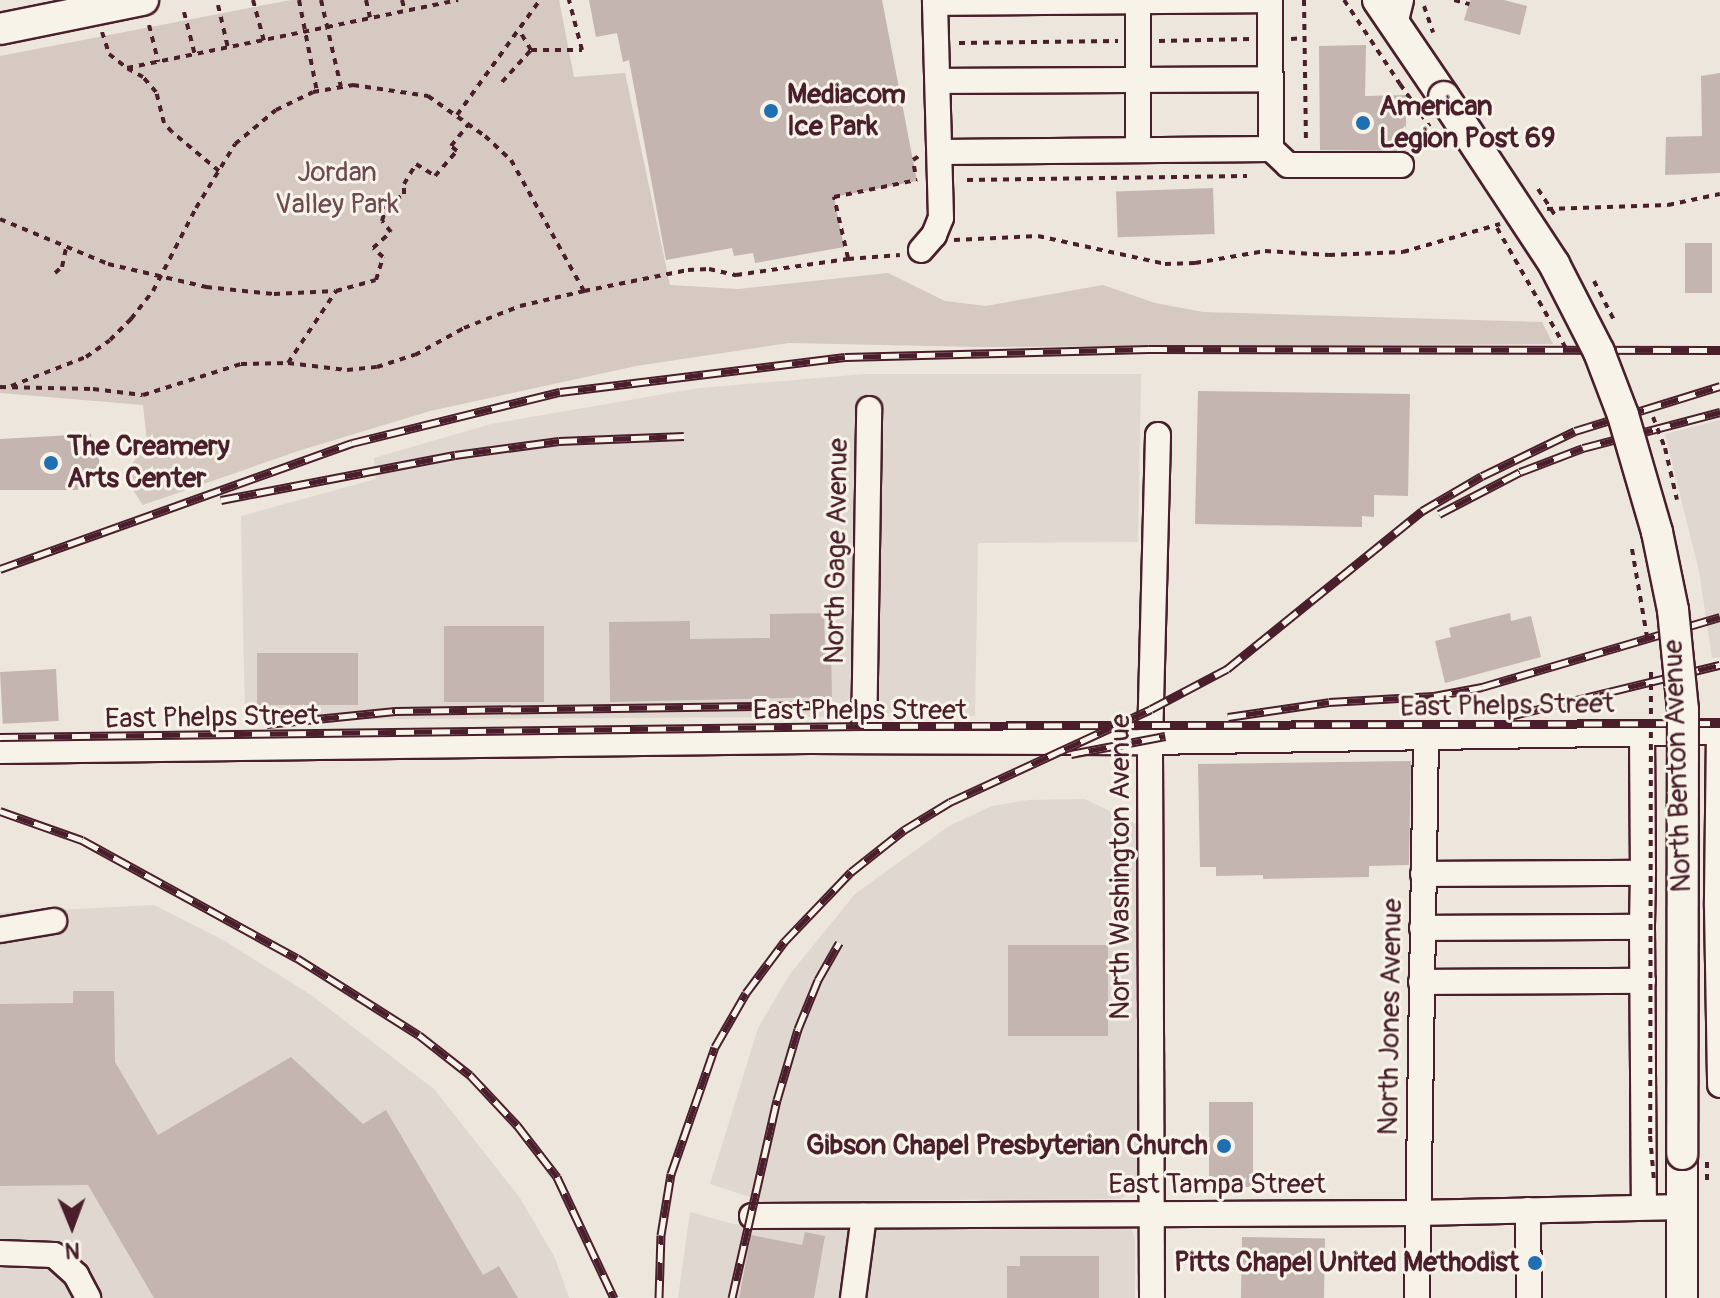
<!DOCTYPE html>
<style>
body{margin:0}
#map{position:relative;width:1720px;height:1298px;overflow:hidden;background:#ece6dd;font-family:Pangolin,sans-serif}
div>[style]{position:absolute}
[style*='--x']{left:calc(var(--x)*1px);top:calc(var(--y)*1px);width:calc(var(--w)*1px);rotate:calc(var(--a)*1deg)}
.built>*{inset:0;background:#e0d7d0}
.green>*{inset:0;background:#d5c9c2}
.building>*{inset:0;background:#c4b5b0;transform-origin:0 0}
.path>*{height:4px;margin-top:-2px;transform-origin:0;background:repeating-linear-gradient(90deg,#4a1f2b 0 6px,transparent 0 12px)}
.roads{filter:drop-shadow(2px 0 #4a1f2b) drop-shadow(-2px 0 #4a1f2b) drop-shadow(0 2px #4a1f2b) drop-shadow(0 -2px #4a1f2b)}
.minor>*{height:24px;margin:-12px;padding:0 12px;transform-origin:12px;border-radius:12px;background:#f7f3e8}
.major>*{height:30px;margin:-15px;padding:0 15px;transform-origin:15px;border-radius:15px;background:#f7f3e8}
.rail>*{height:9px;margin-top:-4.5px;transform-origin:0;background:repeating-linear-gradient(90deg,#f7f3e8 0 18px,#4a1f2b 0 36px);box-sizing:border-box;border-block:2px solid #4a1f2b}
.path-bridge>*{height:4px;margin-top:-2px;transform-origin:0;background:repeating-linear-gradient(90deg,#4a1f2b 0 6px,transparent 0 12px)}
.bridges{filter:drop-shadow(2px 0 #4a1f2b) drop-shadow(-2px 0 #4a1f2b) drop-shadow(0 2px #4a1f2b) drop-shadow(0 -2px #4a1f2b)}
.major-bridge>*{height:30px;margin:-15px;padding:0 15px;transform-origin:15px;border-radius:15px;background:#f7f3e8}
.dots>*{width:22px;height:22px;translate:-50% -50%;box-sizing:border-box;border:4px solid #f7f3e8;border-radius:50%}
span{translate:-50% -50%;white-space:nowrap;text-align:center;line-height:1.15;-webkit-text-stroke:6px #f7f3e8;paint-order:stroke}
.poi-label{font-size:28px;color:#4a1f2b;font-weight:700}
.left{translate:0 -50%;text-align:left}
.right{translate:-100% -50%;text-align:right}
.park-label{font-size:28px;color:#6d4a51}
.street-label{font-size:28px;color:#4a1f2b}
.north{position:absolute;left:32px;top:1186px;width:80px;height:80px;-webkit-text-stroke:6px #f7f3e8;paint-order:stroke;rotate:179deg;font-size:22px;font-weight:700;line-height:32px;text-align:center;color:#4a1f2b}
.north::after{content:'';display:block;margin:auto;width:28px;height:36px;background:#4a1f2b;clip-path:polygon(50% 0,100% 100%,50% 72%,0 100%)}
</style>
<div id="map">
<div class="built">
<div style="clip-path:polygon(865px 374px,1141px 374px,1138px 542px,978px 543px,975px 716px,245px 720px,241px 516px,376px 479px,374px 458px,491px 424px,699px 388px)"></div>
<div style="clip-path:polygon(1720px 420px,1720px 657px,1712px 658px,1699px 571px,1665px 434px)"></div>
<div style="clip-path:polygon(1085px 799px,1138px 825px,1137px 1189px,1120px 1199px,763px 1201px,710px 1184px,758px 1028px,790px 974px,855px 894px,949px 826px,992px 806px,1029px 800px)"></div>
<div style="clip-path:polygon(154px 905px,223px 940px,311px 995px,434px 1089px,520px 1198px,555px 1258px,569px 1298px,0 1298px,0 913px)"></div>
<div style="clip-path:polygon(690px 1212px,733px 1224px,1123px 1226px,1132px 1230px,1135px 1239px,1135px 1298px,678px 1298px)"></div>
</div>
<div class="green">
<div style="clip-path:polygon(291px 0,559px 0,574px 77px,625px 73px,670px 285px,738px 289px,888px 273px,945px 301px,986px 306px,1103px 285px,1155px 303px,1203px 312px,1542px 322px,1553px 344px,980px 347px,789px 343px,636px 366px,430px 411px,298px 451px,143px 505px,124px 477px,147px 441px,143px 405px,0 393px,0 56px)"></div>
</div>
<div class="building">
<div style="clip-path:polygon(589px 0,882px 0,917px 181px,834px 197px,844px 247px,755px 263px,753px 253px,734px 256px,732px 248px,666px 260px,629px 60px,623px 62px,617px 33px,596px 37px)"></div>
<div style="clip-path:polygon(1470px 0,1504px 0,1527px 6px,1520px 35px,1464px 20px)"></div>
<div style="clip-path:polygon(1366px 45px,1365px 96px,1406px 95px,1406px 151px,1320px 150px,1319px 46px)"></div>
<div style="clip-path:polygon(1720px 73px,1720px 173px,1665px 175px,1666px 137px,1702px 136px,1701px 76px)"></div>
<div style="left:1213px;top:188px;width:46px;height:97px;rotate:88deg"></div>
<div style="left:1685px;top:243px;width:27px;height:50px"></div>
<div style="clip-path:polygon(1198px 391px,1410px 394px,1408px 496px,1374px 495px,1374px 517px,1362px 516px,1362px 527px,1195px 524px)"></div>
<div style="clip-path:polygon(91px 434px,92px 456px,99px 456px,99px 479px,78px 480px,78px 490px,0 490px,0 439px)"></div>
<div style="clip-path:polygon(824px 613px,825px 646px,831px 646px,832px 697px,610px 702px,609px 622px,690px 621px,690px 639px,770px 638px,770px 614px)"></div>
<div style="clip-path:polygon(1510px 613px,1511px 621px,1531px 616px,1541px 657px,1445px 683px,1435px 641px,1451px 637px,1449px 628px)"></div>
<div style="left:444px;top:626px;width:100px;height:76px"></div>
<div style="left:257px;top:653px;width:101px;height:52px"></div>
<div style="left:56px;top:669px;width:52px;height:56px;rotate:87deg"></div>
<div style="clip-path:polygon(1411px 761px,1409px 865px,1369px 866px,1369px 877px,1263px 879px,1263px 875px,1216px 876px,1216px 867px,1200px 867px,1198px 764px)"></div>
<div style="left:1008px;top:945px;width:100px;height:91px"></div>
<div style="clip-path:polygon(73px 991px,114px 991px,115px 1062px,158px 1135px,291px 1057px,363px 1124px,386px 1110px,483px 1275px,499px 1266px,518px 1298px,154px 1298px,88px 1185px,0 1186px,0 1004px,73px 1003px)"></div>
<div style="left:1209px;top:1102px;width:44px;height:85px"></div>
<div style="clip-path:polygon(805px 1232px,825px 1236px,814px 1298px,739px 1298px,751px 1235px,802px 1245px)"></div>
<div style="left:1242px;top:1237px;width:83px;height:61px;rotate:1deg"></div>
<div style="clip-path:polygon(1020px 1256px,1099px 1256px,1099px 1298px,1007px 1298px,1007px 1266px,1020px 1266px)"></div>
</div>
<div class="path">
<div style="--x:253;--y:0;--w:42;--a:75"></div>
<div style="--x:299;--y:0;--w:94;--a:78.9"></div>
<div style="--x:321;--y:0;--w:89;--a:77.1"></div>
<div style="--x:366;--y:0;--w:18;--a:77"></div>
<div style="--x:402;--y:0;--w:11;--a:75"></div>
<div style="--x:1304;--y:0;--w:142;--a:89.2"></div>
<div style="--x:1344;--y:0;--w:101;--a:56.3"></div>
<div style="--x:1454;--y:0;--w:16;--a:15"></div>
<div style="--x:218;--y:5;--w:44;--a:76.9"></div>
<div style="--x:1424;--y:6;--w:28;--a:71"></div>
<div style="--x:184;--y:12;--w:44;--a:75.7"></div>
<div style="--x:149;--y:25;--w:38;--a:76"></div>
<div style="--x:102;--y:32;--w:23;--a:72"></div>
<div style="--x:109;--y:54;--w:23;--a:38"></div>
<div style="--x:1291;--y:39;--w:14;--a:-4"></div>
<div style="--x:1159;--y:41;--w:91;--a:-1.3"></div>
<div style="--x:959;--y:43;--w:159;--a:-0.7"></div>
<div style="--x:531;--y:50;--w:51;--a:0"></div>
<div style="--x:582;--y:50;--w:52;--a:-104.6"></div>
<div style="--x:502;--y:82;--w:43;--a:-47.8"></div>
<div style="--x:531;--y:50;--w:21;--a:-121"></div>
<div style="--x:457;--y:115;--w:142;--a:-54.2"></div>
<div style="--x:219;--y:171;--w:61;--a:-140.3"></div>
<div style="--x:172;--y:132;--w:12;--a:-132"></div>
<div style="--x:164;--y:123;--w:32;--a:-104"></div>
<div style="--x:156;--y:92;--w:20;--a:-131"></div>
<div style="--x:143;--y:77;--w:18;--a:-151"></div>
<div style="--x:127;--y:68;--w:338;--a:-11.6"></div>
<div style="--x:915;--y:172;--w:12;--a:-99"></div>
<div style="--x:913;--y:160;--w:7;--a:-34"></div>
<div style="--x:967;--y:180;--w:280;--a:-0.8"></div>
<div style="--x:1547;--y:209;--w:121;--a:-1.9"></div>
<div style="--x:1668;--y:205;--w:53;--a:-11.9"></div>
<div style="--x:0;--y:219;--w:117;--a:22.6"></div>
<div style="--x:108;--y:264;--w:101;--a:13.2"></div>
<div style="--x:206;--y:287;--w:68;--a:5.9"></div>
<div style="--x:274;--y:294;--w:61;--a:-2.8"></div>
<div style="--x:954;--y:240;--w:84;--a:-2.7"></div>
<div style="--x:1038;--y:236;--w:130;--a:12.4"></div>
<div style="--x:1165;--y:264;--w:30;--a:-2"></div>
<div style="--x:1195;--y:263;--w:71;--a:-9.7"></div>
<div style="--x:1265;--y:251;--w:64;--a:3.6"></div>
<div style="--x:1329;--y:255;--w:74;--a:-2.3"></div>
<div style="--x:1403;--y:252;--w:101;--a:-16.1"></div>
<div style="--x:848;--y:258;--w:63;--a:-102.9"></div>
<div style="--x:834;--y:197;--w:85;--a:-11.6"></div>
<div style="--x:55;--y:273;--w:9;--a:-41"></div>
<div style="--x:62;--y:267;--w:19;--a:-78"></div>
<div style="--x:288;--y:363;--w:87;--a:-56.3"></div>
<div style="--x:336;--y:291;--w:41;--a:-15.4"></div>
<div style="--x:376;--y:280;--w:24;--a:-73"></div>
<div style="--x:383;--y:257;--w:13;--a:-138"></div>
<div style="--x:373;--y:248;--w:24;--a:-42"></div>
<div style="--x:391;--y:232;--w:14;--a:-129"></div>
<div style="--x:382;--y:221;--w:15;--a:-74"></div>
<div style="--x:386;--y:207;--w:22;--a:-36"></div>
<div style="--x:404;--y:194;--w:10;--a:-90"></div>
<div style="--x:404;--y:184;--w:23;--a:-59"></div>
<div style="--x:416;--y:164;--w:22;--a:32"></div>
<div style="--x:435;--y:176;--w:33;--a:-49"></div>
<div style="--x:457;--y:151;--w:8;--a:-140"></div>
<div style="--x:451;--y:146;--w:28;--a:-51"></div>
<div style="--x:11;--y:386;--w:80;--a:-21.1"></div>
<div style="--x:86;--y:357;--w:29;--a:-35"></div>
<div style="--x:110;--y:340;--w:30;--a:-45"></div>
<div style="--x:131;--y:319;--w:36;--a:-52"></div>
<div style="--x:153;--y:291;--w:93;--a:-62.6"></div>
<div style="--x:196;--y:208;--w:75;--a:-58.6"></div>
<div style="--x:235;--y:144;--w:53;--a:-39.7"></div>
<div style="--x:276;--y:110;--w:41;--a:-25.9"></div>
<div style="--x:313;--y:92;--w:41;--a:-9.9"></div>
<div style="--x:353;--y:85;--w:76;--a:8.3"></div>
<div style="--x:428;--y:96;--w:70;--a:35.1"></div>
<div style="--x:485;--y:136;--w:35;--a:43"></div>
<div style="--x:511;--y:160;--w:150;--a:60.9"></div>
<div style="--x:0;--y:387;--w:93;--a:1.2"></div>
<div style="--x:93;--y:389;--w:50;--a:6.8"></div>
<div style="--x:143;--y:395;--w:103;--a:-17.6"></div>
<div style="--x:241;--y:364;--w:47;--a:-1.2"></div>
<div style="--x:288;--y:363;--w:59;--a:6.8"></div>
<div style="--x:347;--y:370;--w:30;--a:-6"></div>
<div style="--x:377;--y:367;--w:40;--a:-18"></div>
<div style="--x:415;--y:355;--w:56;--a:-28.9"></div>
<div style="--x:464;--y:328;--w:60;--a:-21.4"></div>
<div style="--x:520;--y:306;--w:66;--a:-13.2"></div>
<div style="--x:584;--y:291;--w:106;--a:-11.4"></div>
<div style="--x:688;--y:270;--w:21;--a:-3"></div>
<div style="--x:709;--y:269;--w:28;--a:13"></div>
<div style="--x:736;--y:275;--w:113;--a:-8.1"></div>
<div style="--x:848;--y:259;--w:52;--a:-4.4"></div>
</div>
<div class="roads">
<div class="minor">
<div style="--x:935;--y:3;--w:335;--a:-0.5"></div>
<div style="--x:1270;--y:0;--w:149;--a:89.6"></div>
<div style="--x:1271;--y:149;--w:331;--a:179.5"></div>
<div style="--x:1395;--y:24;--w:25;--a:-76"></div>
<div style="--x:938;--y:81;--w:333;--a:-0.3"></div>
<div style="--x:1138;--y:148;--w:147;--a:-90"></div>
<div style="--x:1271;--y:149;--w:23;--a:43"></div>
<div style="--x:1288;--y:165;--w:113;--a:0"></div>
<div style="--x:921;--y:250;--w:20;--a:-49"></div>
<div style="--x:934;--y:235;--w:18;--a:-68"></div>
<div style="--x:941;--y:218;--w:218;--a:-91.6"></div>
<div style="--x:1719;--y:732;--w:175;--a:90.7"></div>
<div style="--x:1717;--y:907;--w:178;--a:89"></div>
<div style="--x:1642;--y:733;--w:140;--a:89.6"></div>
<div style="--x:864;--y:741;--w:332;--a:-89.1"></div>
<div style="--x:0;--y:751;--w:809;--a:-0.71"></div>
<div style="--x:809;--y:741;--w:341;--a:0.2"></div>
<div style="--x:1150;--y:742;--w:570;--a:-1.01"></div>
<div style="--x:1423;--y:874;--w:220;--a:-0.3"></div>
<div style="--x:1643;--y:873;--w:54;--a:91.1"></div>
<div style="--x:1422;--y:928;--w:220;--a:-0.3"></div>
<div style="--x:1642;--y:927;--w:280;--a:89.6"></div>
<div style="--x:0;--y:930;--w:55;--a:-9.5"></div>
<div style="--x:1421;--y:982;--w:222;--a:-0.3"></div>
<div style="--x:1528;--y:1210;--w:88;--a:89.3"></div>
<div style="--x:752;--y:1216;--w:665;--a:-0.26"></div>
<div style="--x:1417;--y:1213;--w:265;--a:-1.3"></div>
<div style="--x:0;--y:1253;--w:54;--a:2.1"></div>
<div style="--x:54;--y:1255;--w:30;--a:42"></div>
<div style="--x:76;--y:1275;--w:26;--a:62"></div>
<div style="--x:853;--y:1298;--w:83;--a:-82.4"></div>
<div style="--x:1152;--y:1298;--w:556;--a:-90.21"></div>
<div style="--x:1150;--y:742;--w:307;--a:-88.5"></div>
<div style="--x:1417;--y:1298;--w:560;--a:-89.08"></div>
</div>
<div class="major">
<div style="--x:1378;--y:0;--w:117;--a:55.8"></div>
<div style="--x:0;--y:29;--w:146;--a:-11.5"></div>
<div style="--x:1682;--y:1298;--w:144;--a:-90"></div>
</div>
</div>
<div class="rail">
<div style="--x:221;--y:500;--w:238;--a:-10.9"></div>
<div style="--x:455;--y:455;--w:105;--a:-7.7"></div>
<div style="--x:559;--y:441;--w:125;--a:-2.3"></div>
<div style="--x:1439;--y:514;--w:91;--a:-27.4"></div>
<div style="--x:1520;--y:472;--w:67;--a:-20.9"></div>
<div style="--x:1583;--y:448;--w:142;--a:-14.7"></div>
<div style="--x:0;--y:569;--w:374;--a:-19.7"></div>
<div style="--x:352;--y:443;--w:214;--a:-13.8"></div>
<div style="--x:560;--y:392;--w:287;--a:-7"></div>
<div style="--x:845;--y:357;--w:304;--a:-1.5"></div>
<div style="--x:1149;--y:349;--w:571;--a:0.1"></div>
<div style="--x:1228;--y:717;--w:102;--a:-8.4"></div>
<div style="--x:1329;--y:702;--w:105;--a:-3.3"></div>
<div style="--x:1434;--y:696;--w:49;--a:-10.6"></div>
<div style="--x:1482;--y:687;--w:248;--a:-16.4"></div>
<div style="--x:1506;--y:717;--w:220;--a:-13.7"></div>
<div style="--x:267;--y:724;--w:129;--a:-5.8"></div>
<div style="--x:395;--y:711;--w:431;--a:-0.8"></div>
<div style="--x:0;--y:737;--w:864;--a:-0.73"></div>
<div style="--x:864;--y:726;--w:856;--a:-0.2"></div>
<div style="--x:1071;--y:754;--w:96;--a:-10.8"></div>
<div style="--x:0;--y:811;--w:87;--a:19.5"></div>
<div style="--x:82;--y:840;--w:245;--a:28.8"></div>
<div style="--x:297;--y:958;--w:144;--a:32.3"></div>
<div style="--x:419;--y:1035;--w:65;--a:38.1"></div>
<div style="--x:470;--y:1075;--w:69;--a:46.8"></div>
<div style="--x:517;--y:1125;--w:66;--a:52.4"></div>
<div style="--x:557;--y:1177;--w:134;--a:64.8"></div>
<div style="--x:659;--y:1298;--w:63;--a:-88.2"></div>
<div style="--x:661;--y:1235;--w:62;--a:-80.7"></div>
<div style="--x:671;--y:1174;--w:134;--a:-70.9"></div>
<div style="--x:715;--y:1047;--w:62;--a:-60.1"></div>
<div style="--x:746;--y:993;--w:64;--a:-53.3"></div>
<div style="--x:784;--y:942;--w:97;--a:-46.3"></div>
<div style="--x:851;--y:872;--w:68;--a:-38.4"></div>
<div style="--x:904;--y:830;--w:54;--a:-31.3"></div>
<div style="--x:950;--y:802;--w:221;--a:-24.8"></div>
<div style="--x:1151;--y:709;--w:86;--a:-27.8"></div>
<div style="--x:1227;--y:669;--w:251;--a:-39"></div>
<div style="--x:1422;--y:511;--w:69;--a:-30.3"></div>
<div style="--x:1482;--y:476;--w:103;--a:-25.8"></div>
<div style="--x:1575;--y:431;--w:152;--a:-17.2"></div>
<div style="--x:732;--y:1298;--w:203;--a:-77.2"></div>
<div style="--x:777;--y:1100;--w:74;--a:-73.5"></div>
<div style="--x:798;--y:1029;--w:53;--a:-67.8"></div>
<div style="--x:818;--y:980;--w:43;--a:-60.4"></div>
</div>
<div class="path-bridge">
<div style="--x:1400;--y:84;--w:52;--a:55.1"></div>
<div style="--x:1538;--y:189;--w:35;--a:57"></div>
<div style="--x:1497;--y:228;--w:143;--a:60.2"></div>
<div style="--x:1594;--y:281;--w:44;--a:62.9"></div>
<div style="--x:1653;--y:417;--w:33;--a:69"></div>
<div style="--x:1665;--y:448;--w:53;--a:77"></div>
<div style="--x:1632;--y:549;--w:95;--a:80.3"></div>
<div style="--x:1651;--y:672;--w:464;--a:90.1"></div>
<div style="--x:1650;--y:1136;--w:45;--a:84.9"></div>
<div style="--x:1707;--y:1162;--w:20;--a:90"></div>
</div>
<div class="bridges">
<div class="major-bridge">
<div style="--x:1444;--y:97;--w:200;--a:56.6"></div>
<div style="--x:1554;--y:264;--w:99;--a:62.9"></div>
<div style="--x:1599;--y:352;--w:67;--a:69.1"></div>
<div style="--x:1623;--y:415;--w:122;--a:73.8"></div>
<div style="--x:1657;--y:532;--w:80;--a:78.4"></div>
<div style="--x:1673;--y:610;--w:100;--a:84.3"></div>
<div style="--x:1683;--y:710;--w:444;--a:90.1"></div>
</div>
</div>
<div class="dots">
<div style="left:771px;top:111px;background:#1f6fb2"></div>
<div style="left:1363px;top:123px;background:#1f6fb2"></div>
<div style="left:51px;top:463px;background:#1f6fb2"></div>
<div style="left:1224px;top:1146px;background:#1f6fb2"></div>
<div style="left:1535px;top:1263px;background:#1f6fb2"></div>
</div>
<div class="poi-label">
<span class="left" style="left:787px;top:111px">Mediacom<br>Ice Park</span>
<span class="left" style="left:1379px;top:123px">American<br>Legion Post 69</span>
<span class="left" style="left:67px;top:463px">The Creamery<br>Arts Center</span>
<span class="right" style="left:1208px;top:1146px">Gibson Chapel Presbyterian Church</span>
<span class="right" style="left:1519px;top:1263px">Pitts Chapel United Methodist</span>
</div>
<div class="park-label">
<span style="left:337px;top:189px">Jordan<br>Valley Park</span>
</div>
<div class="street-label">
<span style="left:837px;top:551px;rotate:-89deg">North Gage Avenue</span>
<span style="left:1507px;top:706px;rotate:-1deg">East Phelps Street</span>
<span style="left:860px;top:711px">East Phelps Street</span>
<span style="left:212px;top:718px;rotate:-1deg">East Phelps Street</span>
<span style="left:1678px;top:766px;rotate:-92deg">North Benton Avenue</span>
<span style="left:1121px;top:867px;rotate:-90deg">North Washington Avenue</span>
<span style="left:1391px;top:1017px;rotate:-89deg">North Jones Avenue</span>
<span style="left:1217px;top:1185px">East Tampa Street</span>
</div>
<div class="north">N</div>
</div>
